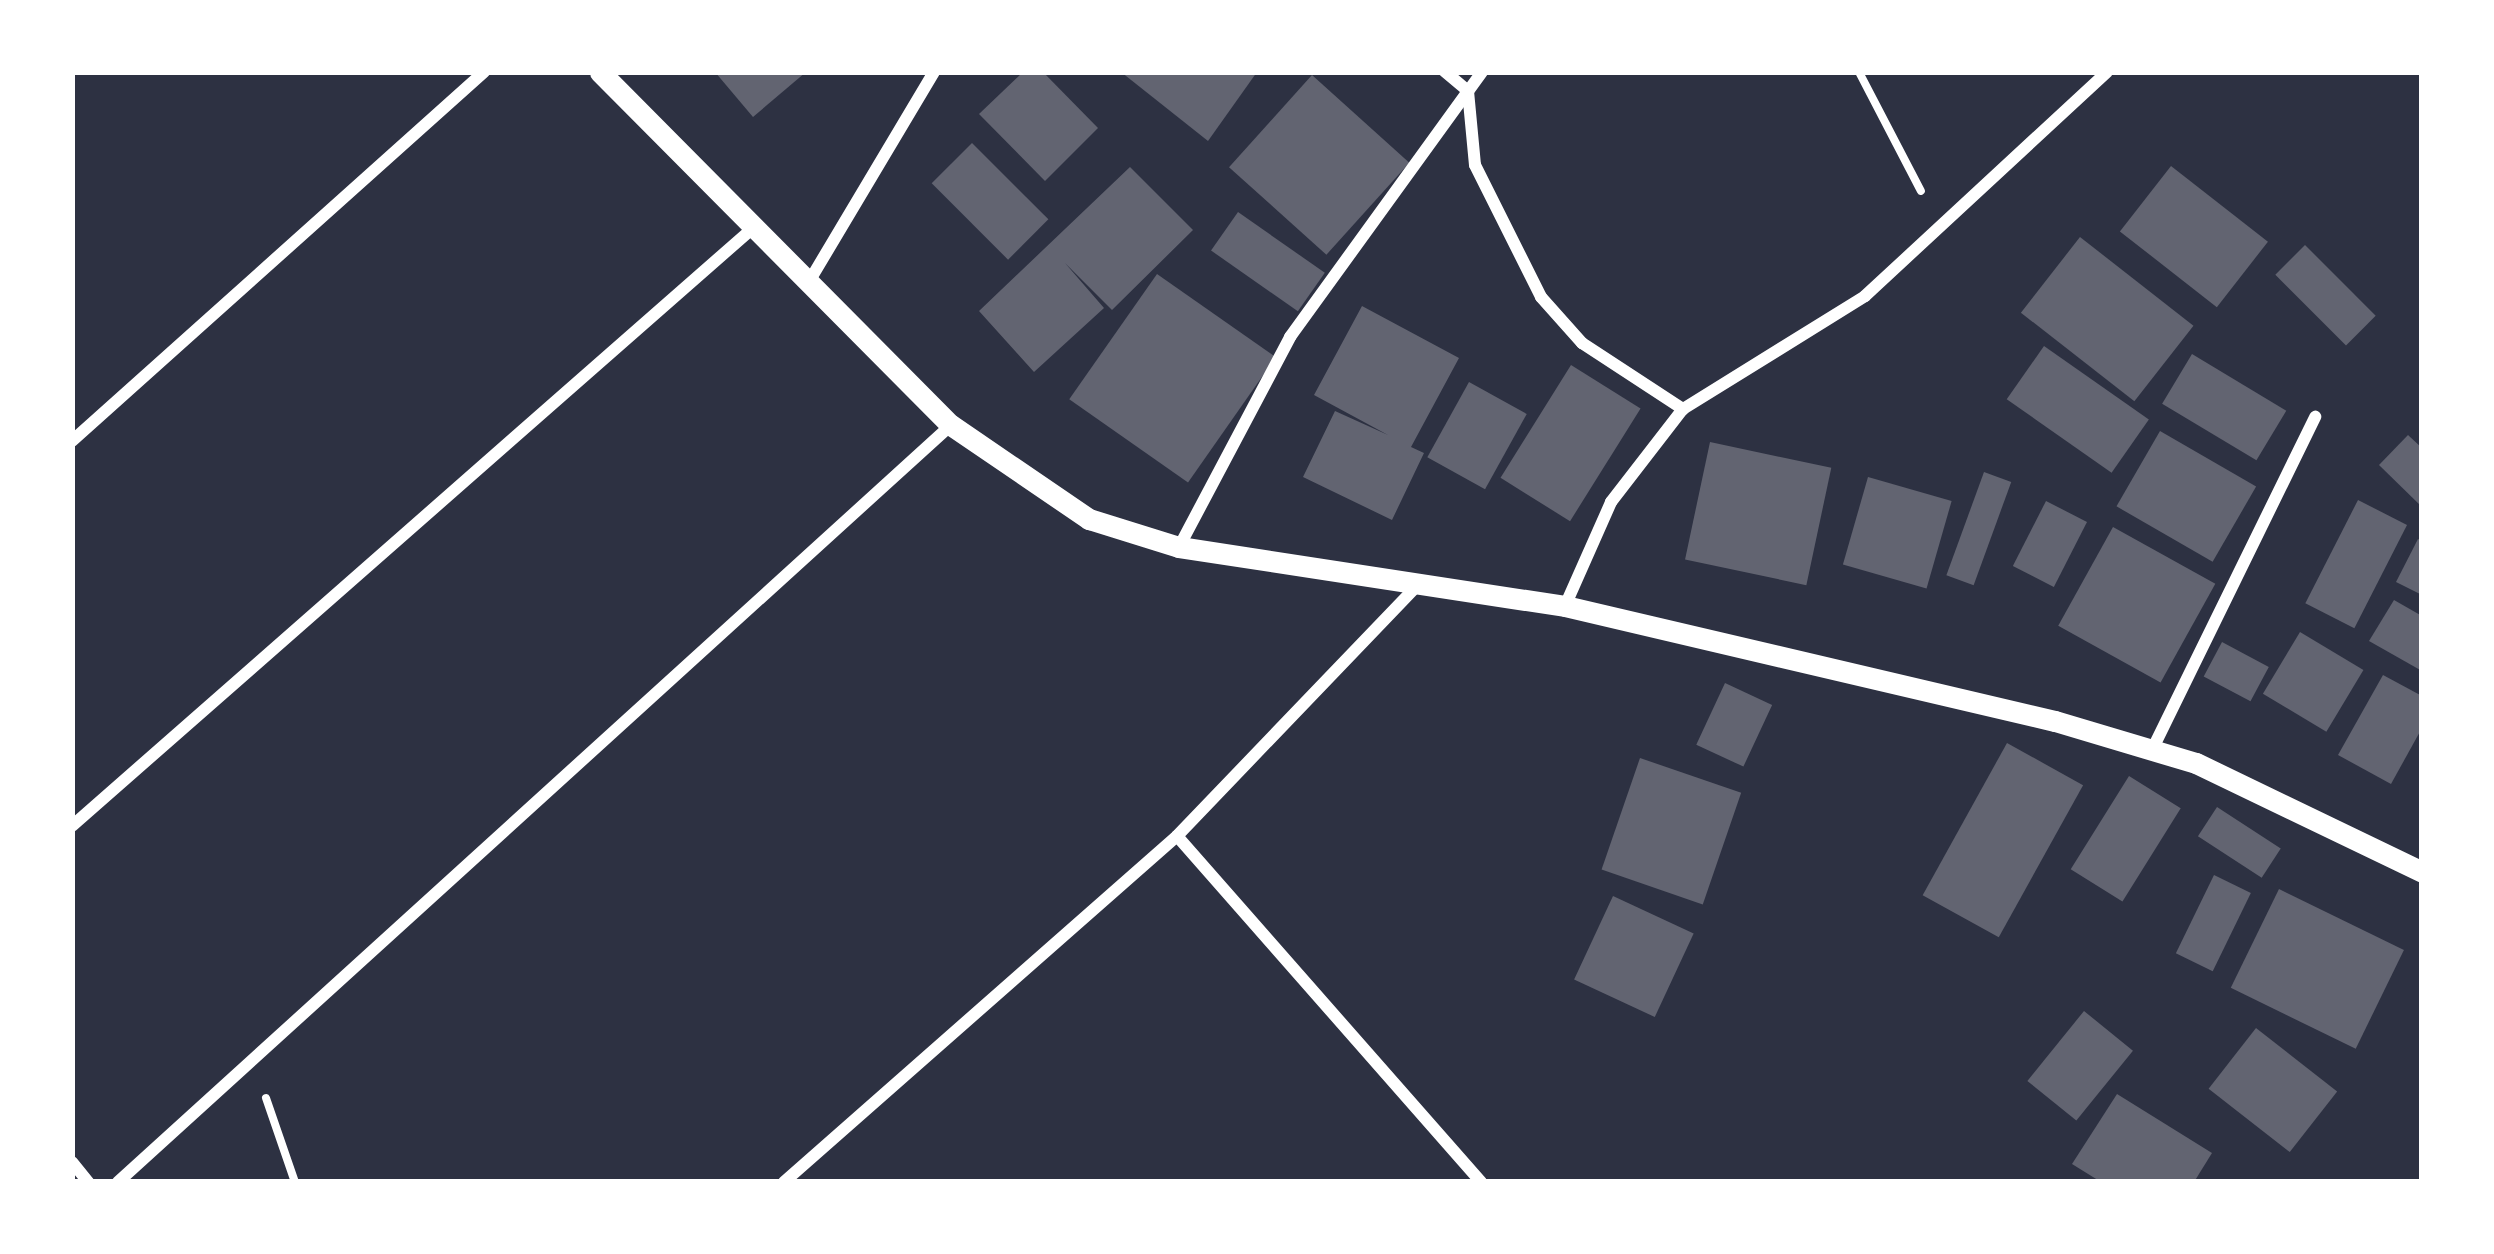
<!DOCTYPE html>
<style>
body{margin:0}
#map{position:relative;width:2494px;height:1254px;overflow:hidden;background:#2d3142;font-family:"Roboto Condensed",sans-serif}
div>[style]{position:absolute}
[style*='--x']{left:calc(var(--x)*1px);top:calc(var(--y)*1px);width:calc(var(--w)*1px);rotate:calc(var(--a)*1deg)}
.building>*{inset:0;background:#626471;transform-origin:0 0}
.path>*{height:8px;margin:-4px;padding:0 4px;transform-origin:4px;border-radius:4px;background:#fff}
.minor>*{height:12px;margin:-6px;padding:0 6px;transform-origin:6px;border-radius:6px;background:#fff}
.tertiary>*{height:21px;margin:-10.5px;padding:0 10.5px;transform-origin:10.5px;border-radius:10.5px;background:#fff}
span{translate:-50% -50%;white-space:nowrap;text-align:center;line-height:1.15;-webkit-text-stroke:9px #fff;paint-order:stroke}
.frame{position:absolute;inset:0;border:75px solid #fff;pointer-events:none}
</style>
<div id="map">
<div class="building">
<div style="clip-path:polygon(715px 72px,806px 72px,753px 117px)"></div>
<div style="clip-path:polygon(1023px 72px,1043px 72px,1098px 128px,1045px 181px,979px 114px)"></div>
<div style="clip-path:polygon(1121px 72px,1257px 72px,1208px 141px)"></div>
<div style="left:1312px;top:75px;width:131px;height:124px;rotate:42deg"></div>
<div style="left:972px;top:143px;width:108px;height:57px;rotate:45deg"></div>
<div style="left:2171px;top:166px;width:123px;height:83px;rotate:38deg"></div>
<div style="clip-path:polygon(1130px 167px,1193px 230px,1112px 310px,1065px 263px,1104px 308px,1034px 372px,979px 311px)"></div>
<div style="left:1238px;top:212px;width:106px;height:47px;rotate:35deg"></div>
<div style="left:2080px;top:237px;width:144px;height:96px;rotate:38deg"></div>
<div style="left:2305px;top:245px;width:100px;height:42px;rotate:45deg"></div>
<div style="left:1157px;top:274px;width:145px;height:153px;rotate:35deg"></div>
<div style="clip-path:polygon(1362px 306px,1459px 358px,1411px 447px,1424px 453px,1392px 520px,1303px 477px,1335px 411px,1388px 435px,1314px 395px)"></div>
<div style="left:2044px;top:346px;width:128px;height:65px;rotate:35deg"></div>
<div style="left:2192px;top:354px;width:110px;height:58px;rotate:31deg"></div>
<div style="left:1571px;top:365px;width:82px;height:133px;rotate:32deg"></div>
<div style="left:1469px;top:382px;width:66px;height:86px;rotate:29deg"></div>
<div style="left:2160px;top:431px;width:111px;height:87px;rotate:30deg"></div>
<div style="clip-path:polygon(2408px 435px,2422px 448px,2422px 507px,2379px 465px)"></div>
<div style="left:1710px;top:442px;width:124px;height:120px;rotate:12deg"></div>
<div style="left:1984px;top:472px;width:29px;height:110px;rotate:20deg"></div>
<div style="left:1868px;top:477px;width:87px;height:91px;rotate:16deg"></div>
<div style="left:2358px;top:500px;width:55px;height:116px;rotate:27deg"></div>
<div style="left:2046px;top:501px;width:46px;height:73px;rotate:27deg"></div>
<div style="left:2113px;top:527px;width:117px;height:113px;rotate:29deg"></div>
<div style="clip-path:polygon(2418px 539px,2422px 541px,2422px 595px,2396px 582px)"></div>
<div style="clip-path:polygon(2394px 600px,2422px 616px,2422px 671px,2369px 641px)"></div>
<div style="left:2300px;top:632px;width:74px;height:72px;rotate:31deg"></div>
<div style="left:2222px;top:642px;width:53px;height:39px;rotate:28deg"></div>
<div style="clip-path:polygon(2383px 675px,2422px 696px,2422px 728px,2391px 784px,2338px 755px)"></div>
<div style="left:1725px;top:683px;width:52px;height:68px;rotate:25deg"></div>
<div style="left:2007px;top:743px;width:87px;height:174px;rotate:29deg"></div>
<div style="left:1640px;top:758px;width:107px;height:118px;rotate:19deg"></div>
<div style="left:2129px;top:776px;width:61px;height:110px;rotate:32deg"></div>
<div style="left:2217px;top:807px;width:76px;height:35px;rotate:33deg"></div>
<div style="left:2214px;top:875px;width:41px;height:87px;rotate:26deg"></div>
<div style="left:2279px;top:889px;width:139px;height:110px;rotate:26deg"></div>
<div style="left:1613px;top:896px;width:89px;height:92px;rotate:25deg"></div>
<div style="left:2084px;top:1011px;width:63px;height:90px;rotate:39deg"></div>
<div style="left:2256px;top:1028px;width:103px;height:77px;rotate:38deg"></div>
<div style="clip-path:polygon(2117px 1094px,2212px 1153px,2194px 1182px,2101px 1182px,2072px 1164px)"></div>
</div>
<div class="path">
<div style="--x:1859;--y:72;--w:134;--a:62.5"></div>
<div style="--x:266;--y:1098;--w:89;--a:71"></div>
</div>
<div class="minor">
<div style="--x:1482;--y:72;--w:24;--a:126"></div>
<div style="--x:1468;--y:91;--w:74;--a:84.6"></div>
<div style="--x:1475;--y:165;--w:148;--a:63.4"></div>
<div style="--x:1541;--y:297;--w:62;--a:48.3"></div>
<div style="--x:1582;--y:343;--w:121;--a:33.2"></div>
<div style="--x:810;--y:280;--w:242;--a:-59.2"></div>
<div style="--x:72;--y:441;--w:553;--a:-41.85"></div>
<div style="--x:1179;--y:547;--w:238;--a:-62.1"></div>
<div style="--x:1290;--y:337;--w:304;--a:-54.1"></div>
<div style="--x:1468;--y:91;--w:30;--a:-140"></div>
<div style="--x:1565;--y:606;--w:114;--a:-66.1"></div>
<div style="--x:1611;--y:502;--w:118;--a:-52.3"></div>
<div style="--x:1683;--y:409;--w:214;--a:-31.8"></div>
<div style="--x:1865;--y:296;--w:330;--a:-42.8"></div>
<div style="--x:2153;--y:748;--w:369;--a:-63.9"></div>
<div style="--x:72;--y:826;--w:906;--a:-41.29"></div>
<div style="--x:1177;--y:836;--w:461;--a:48.7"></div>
<div style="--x:72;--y:1162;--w:26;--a:51"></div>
<div style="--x:118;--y:1182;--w:1126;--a:-42.26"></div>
<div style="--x:784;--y:1182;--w:524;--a:-41.36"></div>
<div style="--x:1177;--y:836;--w:347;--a:-46.2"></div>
</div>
<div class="tertiary">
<div style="--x:600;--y:72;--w:498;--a:45.2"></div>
<div style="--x:951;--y:425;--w:167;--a:34.3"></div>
<div style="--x:1089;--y:519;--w:94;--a:17.3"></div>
<div style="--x:1179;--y:547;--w:390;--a:8.7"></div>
<div style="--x:1565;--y:606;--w:503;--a:13.21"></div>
<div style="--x:2055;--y:721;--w:147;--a:16.6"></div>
<div style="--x:2196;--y:763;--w:251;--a:25.7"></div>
</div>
<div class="frame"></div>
</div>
